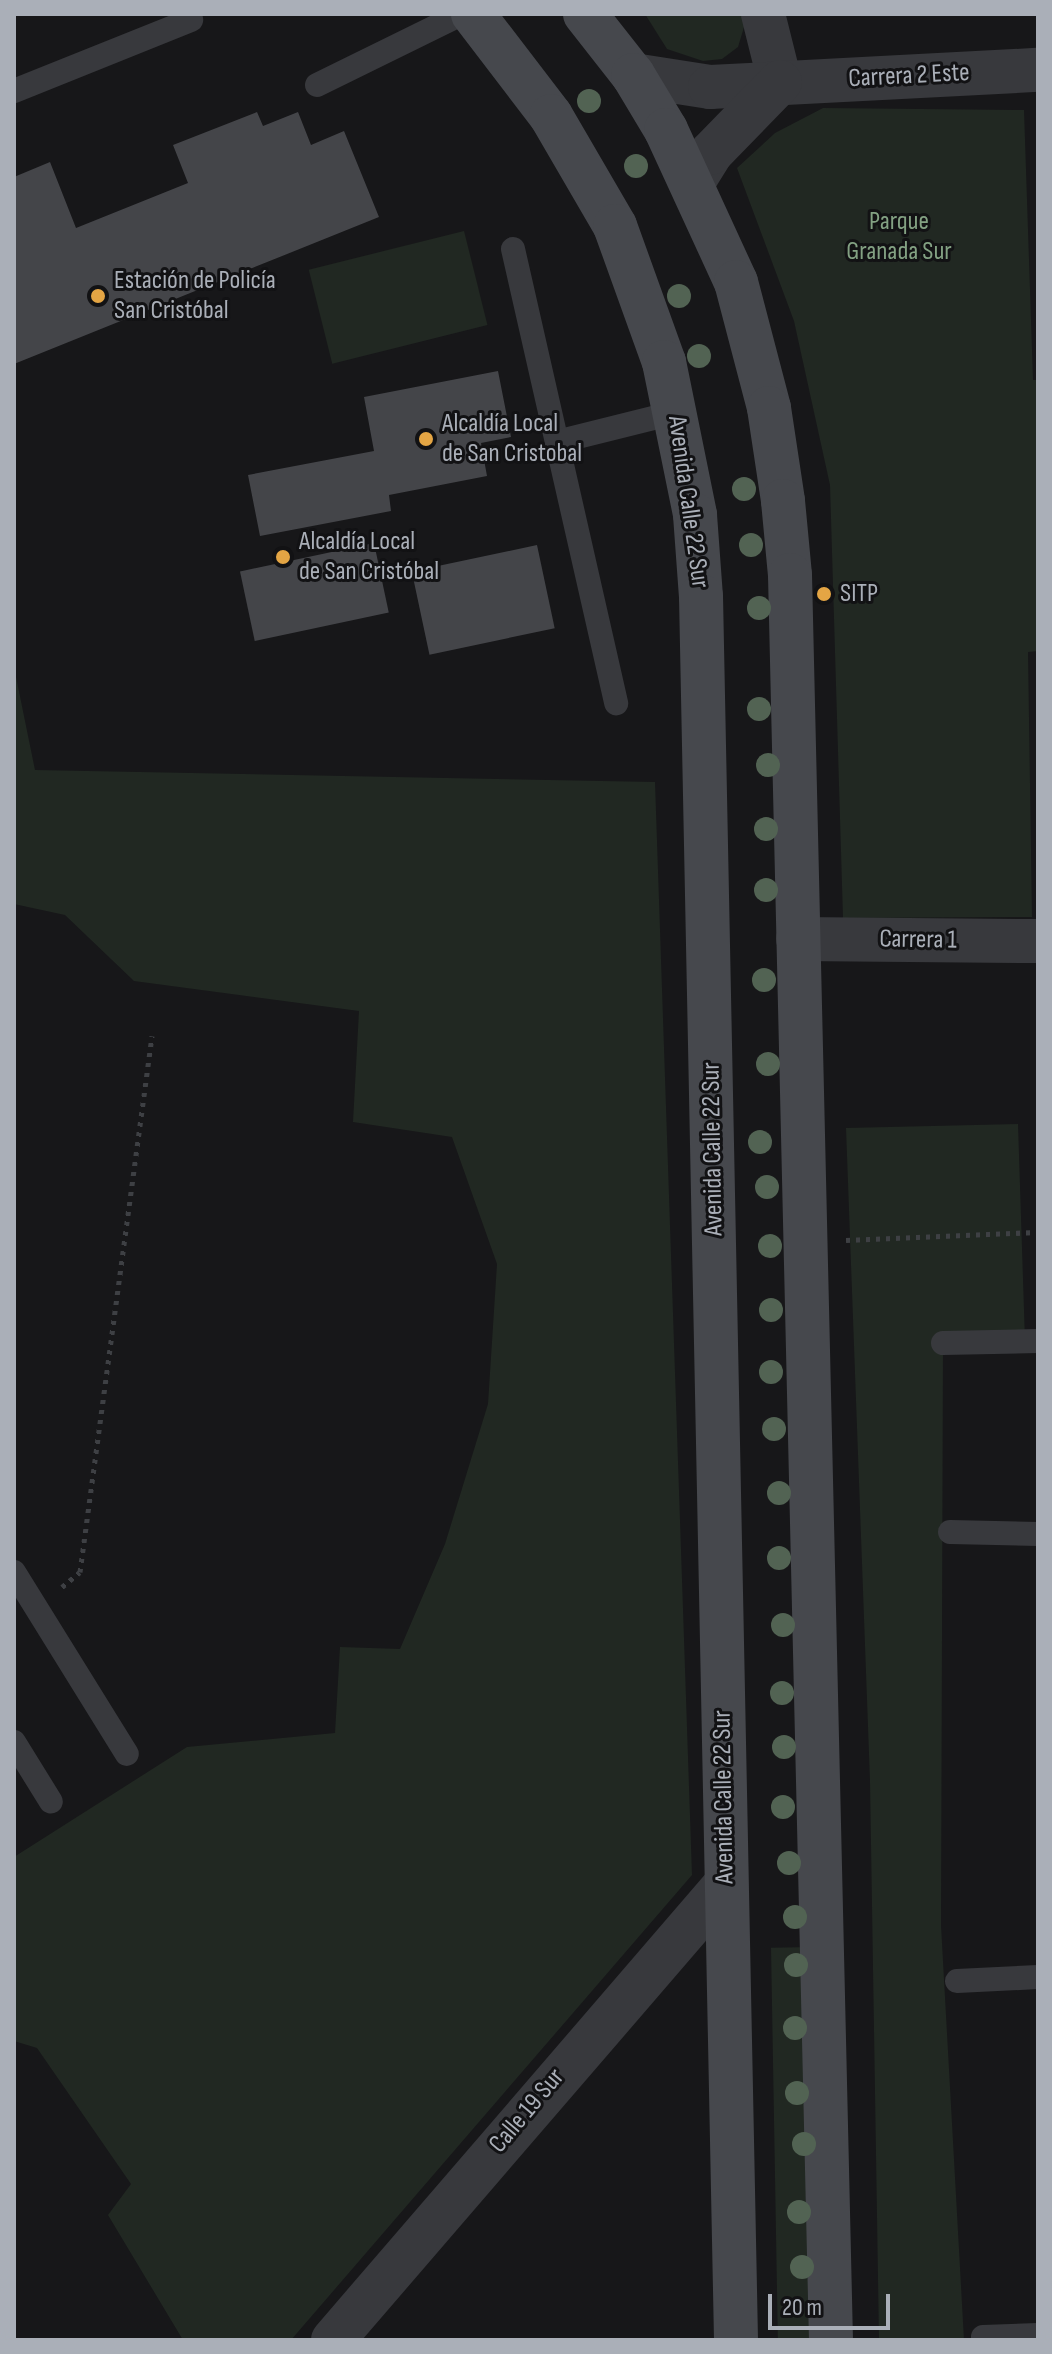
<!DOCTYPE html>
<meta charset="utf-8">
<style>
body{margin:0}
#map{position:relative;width:1052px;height:2354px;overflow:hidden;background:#171719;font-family:"Sofia Sans Condensed",sans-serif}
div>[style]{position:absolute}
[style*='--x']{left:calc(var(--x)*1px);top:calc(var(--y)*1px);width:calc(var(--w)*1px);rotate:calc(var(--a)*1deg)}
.green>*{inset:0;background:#212822;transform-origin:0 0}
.building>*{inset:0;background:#444549;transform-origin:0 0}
.path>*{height:5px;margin-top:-2.5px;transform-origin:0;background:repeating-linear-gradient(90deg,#3e4044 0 4px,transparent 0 10px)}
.lane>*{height:24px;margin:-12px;padding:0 12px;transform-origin:12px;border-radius:12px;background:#38393d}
.street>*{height:44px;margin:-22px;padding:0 22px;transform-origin:22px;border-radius:22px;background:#38393d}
.secondary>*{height:44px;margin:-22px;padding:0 22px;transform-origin:22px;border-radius:22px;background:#46484d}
.trees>*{width:24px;height:24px;margin:-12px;border-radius:50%;background:#526353}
.dots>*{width:22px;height:22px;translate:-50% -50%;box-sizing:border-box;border:4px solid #121214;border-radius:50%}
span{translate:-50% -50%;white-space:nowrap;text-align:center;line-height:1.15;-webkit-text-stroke:6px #121214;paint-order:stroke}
.street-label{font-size:26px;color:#aaafb8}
.park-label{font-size:26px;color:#83a183}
.poi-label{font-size:26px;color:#aaafb8}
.left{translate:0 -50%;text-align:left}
.frame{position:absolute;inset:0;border:16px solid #aaafb8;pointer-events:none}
.scale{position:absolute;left:768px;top:2294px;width:122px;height:36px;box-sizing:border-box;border:4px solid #aaafb8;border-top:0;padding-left:10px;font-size:24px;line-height:28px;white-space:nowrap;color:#aaafb8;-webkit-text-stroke:6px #121214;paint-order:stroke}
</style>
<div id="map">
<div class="green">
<div style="clip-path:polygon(645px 14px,748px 14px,738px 47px,722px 59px,703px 61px,667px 49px)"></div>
<div style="clip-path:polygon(823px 108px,1024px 110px,1033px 380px,1038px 380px,1038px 651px,1028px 652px,1032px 917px,843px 918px,830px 485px,794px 321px,737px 168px,775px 133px)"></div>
<div style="left:464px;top:231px;width:97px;height:160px;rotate:76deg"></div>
<div style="clip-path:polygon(14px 667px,35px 770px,655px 782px,692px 1875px,291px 2340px,183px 2340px,108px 2215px,131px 2184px,37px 2048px,14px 2041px,14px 1857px,187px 1747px,335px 1733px,340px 1647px,400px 1649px,445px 1544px,488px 1404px,497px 1264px,452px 1137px,353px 1122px,359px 1011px,134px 981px,65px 915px,14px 904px)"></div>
<div style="clip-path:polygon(1018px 1124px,1025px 1341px,943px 1344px,941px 1925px,964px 2340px,879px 2340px,870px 1781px,846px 1128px)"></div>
<div style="left:813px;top:1947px;width:393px;height:42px;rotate:89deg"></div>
</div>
<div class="building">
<div style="clip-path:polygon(257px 112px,263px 126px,298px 112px,311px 145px,344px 131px,379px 217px,14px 364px,14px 177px,50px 162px,76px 228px,188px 183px,173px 145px)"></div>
<div style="clip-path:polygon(498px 371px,511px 437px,481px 443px,487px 476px,389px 495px,391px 511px,260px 536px,248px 475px,374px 451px,364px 397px)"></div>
<div style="left:374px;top:543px;width:71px;height:137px;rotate:78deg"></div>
<div style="left:537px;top:545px;width:85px;height:128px;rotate:78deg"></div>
</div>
<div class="path">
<div style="--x:846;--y:1240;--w:192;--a:-2.4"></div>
<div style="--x:62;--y:1587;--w:23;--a:-40"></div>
<div style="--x:80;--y:1572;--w:541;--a:-82.35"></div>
</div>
<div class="lane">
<div style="--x:317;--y:85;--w:161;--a:-26.2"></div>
<div style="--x:14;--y:91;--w:191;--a:-21.9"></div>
<div style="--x:513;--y:249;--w:466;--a:77.2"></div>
<div style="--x:557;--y:442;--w:124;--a:-14"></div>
<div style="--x:943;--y:1343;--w:95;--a:-1.2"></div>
<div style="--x:950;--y:1532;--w:88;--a:1.3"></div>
<div style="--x:14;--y:1572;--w:214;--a:58.2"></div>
<div style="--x:14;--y:1742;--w:70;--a:58.3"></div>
<div style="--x:957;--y:1981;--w:81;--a:-2.8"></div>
<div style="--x:983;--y:2337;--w:55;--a:-2.1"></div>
</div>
<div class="street">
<div style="--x:763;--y:14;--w:70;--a:76"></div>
<div style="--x:633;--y:75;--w:78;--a:8.9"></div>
<div style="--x:710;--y:87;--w:328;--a:-3"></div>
<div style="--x:693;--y:182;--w:34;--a:-58"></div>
<div style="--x:711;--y:153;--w:99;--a:-45.8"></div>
<div style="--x:798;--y:939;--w:240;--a:0.5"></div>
<div style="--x:333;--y:2340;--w:601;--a:-49.25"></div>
</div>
<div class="secondary">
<div style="--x:473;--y:14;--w:128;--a:52.6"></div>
<div style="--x:551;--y:116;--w:127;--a:59.8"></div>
<div style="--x:615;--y:226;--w:145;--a:70.2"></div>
<div style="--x:664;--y:362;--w:156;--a:78.5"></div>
<div style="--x:695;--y:515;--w:81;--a:85.8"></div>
<div style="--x:701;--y:596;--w:1744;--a:88.85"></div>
<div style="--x:585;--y:14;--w:78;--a:51.8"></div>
<div style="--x:633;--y:75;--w:64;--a:59"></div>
<div style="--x:666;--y:130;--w:167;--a:65.3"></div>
<div style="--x:736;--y:282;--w:130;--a:75.3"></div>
<div style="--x:769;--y:408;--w:94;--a:81.4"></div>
<div style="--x:783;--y:501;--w:74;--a:84.6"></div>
<div style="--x:790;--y:575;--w:1765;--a:88.67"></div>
</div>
<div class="trees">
<div style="left:589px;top:101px"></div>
<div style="left:636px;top:166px"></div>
<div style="left:679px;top:296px"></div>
<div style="left:699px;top:356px"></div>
<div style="left:744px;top:489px"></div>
<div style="left:751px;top:545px"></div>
<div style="left:759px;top:608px"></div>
<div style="left:759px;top:709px"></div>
<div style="left:768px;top:765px"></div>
<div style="left:766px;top:829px"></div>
<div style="left:766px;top:890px"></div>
<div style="left:764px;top:980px"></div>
<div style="left:768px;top:1064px"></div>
<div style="left:760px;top:1142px"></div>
<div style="left:767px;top:1187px"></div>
<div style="left:770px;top:1246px"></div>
<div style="left:771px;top:1310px"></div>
<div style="left:771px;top:1372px"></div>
<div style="left:774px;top:1429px"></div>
<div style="left:779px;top:1493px"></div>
<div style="left:779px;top:1558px"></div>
<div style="left:783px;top:1625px"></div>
<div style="left:782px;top:1693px"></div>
<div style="left:784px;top:1747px"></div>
<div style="left:783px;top:1807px"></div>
<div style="left:789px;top:1863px"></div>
<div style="left:795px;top:1917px"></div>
<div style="left:796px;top:1965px"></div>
<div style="left:795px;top:2028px"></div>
<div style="left:797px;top:2093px"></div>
<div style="left:804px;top:2144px"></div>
<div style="left:799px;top:2212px"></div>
<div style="left:802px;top:2267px"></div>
</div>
<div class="dots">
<div style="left:98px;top:296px;background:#e4a544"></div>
<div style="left:426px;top:439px;background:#e4a544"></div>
<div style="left:283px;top:557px;background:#e4a544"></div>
<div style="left:824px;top:594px;background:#e4a544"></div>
</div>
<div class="street-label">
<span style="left:909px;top:76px;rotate:-3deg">Carrera 2 Este</span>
<span style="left:688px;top:502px;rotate:82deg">Avenida Calle 22 Sur</span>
<span style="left:918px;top:940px;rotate:1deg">Carrera 1</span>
<span style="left:713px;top:1149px;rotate:-91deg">Avenida Calle 22 Sur</span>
<span style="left:724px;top:1797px;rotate:-91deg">Avenida Calle 22 Sur</span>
<span style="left:527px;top:2111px;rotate:-50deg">Calle 19 Sur</span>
</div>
<div class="park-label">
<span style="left:899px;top:237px">Parque<br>Granada Sur</span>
</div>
<div class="poi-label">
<span class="left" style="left:114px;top:296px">Estación de Policía<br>San Cristóbal</span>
<span class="left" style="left:442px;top:439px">Alcaldía Local<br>de San Cristobal</span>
<span class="left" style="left:299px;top:557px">Alcaldía Local<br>de San Cristóbal</span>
<span class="left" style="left:840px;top:594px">SITP</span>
</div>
<div class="frame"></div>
<div class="scale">20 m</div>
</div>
